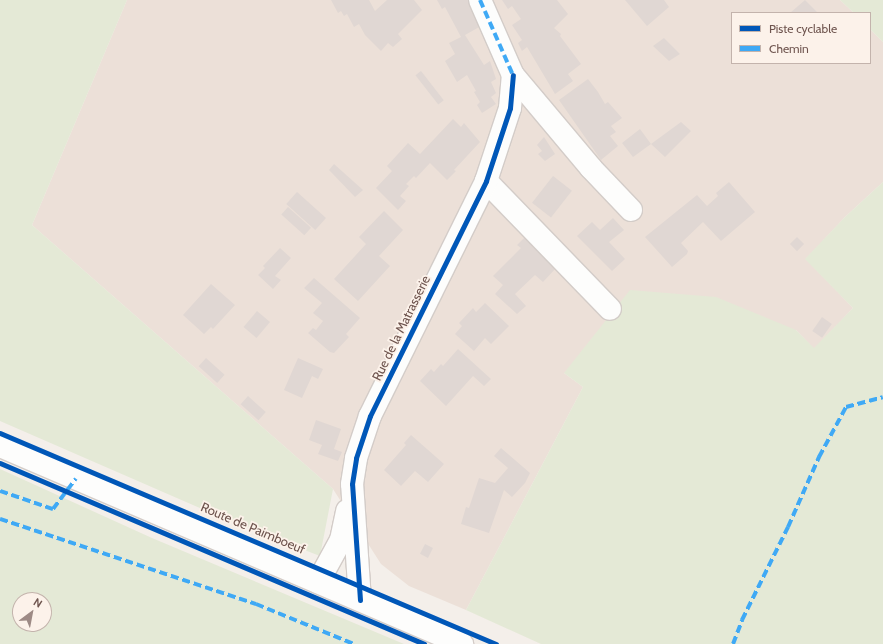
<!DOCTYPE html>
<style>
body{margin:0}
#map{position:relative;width:883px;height:644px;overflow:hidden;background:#f4efea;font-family:Cabin,sans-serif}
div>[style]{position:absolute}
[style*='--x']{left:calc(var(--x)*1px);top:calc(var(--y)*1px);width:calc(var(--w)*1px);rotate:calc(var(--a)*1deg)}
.residential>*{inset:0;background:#ece0d8}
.green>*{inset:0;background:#e4e9d6}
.building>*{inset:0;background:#e0d7d3;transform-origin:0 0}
.roads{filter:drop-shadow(1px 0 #d3ccc8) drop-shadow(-1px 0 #d3ccc8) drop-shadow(0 1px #d3ccc8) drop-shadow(0 -1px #d3ccc8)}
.minor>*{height:22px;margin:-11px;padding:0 11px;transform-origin:11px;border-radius:11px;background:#fdfdfc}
.tertiary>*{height:22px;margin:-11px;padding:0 11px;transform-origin:11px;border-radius:11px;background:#fdfdfc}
.quiet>*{height:4px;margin-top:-2px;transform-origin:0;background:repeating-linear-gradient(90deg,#3fa9f5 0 8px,transparent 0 12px)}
.cycleway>*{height:5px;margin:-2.5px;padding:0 2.5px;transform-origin:2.5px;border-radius:2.5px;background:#0057b8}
span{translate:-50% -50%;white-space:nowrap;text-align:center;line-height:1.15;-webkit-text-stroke:3.5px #fcf2ea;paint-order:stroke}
.street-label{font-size:13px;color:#6e544e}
.legend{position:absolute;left:731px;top:12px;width:140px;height:52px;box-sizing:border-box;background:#fcf2ea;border:1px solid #c3b3ac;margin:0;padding:5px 7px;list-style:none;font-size:12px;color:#6e544e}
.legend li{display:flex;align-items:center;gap:8px;height:20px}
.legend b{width:20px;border:1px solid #c3b3ac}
.north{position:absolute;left:12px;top:592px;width:40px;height:40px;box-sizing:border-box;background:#fcf2ea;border:1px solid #c3b3ac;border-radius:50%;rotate:32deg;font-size:11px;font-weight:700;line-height:16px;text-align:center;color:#6e544e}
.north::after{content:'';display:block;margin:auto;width:14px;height:18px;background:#9d8a85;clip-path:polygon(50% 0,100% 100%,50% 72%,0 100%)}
</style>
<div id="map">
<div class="residential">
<div style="clip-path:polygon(127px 0,840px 0,854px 13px,732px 13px,732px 63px,870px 63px,870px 29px,883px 42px,883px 182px,845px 217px,806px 259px,853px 308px,814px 349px,796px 330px,564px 373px,583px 387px,466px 610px,409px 586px,381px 564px,333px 489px,32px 225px)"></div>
</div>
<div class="green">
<div style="clip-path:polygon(0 0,127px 0,32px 225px,333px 489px,320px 556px,232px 522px,0 421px)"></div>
<div style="clip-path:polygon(840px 0,883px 0,883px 42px,870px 29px,870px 13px,854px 13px)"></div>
<div style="clip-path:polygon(883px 182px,883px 644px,541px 644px,466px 610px,583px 387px,564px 373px,630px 290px,716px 297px,796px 330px,814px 348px,853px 308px,805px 259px,845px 217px)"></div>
<div style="clip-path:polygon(evenodd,0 469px,152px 538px,404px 644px,0 644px,0 469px,20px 600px,44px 600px,44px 624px,20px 624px,20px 600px)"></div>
</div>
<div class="building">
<div style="clip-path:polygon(331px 0,369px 0,375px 11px,387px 0,414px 0,422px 10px,398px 34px,402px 39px,393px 47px,388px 43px,381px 51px,365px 35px,359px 24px,354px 27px,347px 14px,344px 16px,341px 11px,338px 13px)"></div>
<div style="clip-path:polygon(437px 0,469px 0,481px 26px,465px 35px,484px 65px,490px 61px,496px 79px,491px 82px,496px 93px,491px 97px,496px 104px,482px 113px,477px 105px,480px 102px,474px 92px,476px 91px,467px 75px,457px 82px,445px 61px,455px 54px,449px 43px,461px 37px,445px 7px,442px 9px)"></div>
<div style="clip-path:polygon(502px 0,557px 0,568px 14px,554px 28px,561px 34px,560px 36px,581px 64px,568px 74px,573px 81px,555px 94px,527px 47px,522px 51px,518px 43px,522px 40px,512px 25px,521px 19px,512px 6px,508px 9px)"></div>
<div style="clip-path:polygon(625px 0,664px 0,669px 7px,647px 26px)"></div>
<div style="clip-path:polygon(805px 0,818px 13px,790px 13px)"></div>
<div style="clip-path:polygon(664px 38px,680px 54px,669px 61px,653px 46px)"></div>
<div style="left:421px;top:71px;width:37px;height:7px;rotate:52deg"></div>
<div style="clip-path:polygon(588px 79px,598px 92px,605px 104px,608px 102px,622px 118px,611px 126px,616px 132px,610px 136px,618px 146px,601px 160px,559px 100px)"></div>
<div style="clip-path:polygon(453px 119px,461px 127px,464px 123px,480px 142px,454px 170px,456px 171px,447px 180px,430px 163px,416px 178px,414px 176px,406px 184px,409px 186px,400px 196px,406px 201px,398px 210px,376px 188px,392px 171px,387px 166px,408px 143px,420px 154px)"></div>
<div style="clip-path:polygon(681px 122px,691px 131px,665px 157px,651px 144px,633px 157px,622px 143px,640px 129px,651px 144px)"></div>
<div style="clip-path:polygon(544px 137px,555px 154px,545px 161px,538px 154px,542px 151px,537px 145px)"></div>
<div style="clip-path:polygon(334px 164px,363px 190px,355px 197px,329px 170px)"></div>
<div style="left:553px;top:176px;width:24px;height:34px;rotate:38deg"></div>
<div style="clip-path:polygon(729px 182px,755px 212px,721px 241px,703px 222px,681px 243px,688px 251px,687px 254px,672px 267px,645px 237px,697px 195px,707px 206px,718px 196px,716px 193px)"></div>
<div style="left:297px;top:192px;width:39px;height:16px;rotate:42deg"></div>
<div style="left:288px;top:207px;width:31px;height:10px;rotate:42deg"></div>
<div style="clip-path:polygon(384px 211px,403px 230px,379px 256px,390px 266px,358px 301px,334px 279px,366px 244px,359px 237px)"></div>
<div style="clip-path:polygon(613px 218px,624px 230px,609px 242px,625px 259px,612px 271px,577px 236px,592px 222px,600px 230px)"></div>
<div style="clip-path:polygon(526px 236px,557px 267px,543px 282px,535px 275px,515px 294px,526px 306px,517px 314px,495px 294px,503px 285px,493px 276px,521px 248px,517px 245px)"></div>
<div style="left:797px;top:237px;width:10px;height:10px;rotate:45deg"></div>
<div style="clip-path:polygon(280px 248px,291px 258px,275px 276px,281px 280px,273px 289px,258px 275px,265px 268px,263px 266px)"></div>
<div style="clip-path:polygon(314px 278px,360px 318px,346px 334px,349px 337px,334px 353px,330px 352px,308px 333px,313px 328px,316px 330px,323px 321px,313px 313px,322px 303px,304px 288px)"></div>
<div style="clip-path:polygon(211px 284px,235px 305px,213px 329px,211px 327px,204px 334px,183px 315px)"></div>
<div style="clip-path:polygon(485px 303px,509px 326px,491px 344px,485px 338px,474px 351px,455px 334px,462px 326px,459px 323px,473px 308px,476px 312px)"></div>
<div style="left:257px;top:311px;width:17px;height:21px;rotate:40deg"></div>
<div style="left:822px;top:317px;width:12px;height:17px;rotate:35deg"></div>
<div style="clip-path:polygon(458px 349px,491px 379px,484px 386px,473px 376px,446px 406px,420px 381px,431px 369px,434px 372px,441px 364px,443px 366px)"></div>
<div style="left:206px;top:358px;width:25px;height:11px;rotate:42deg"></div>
<div style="clip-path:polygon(298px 358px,323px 369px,318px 379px,312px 376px,302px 398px,284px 390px)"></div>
<div style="left:248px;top:396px;width:24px;height:11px;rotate:42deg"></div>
<div style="clip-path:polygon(316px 420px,341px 429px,334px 449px,342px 452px,338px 461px,318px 454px,322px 445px,309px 440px)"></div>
<div style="clip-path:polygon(411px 435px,444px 464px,428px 482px,415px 471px,401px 486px,384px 470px,406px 445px,404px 443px)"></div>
<div style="clip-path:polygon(501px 448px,530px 473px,525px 483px,512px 497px,504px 490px,489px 533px,461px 524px,466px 507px,469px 508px,479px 478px,495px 483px,508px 468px,494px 456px)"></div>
<div style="left:425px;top:544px;width:9px;height:11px;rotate:27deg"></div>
</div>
<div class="roads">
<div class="minor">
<div style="--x:480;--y:0;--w:82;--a:66.3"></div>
<div style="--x:513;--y:75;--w:121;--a:50"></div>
<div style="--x:591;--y:168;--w:58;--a:46.4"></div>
<div style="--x:486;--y:181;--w:178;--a:45.9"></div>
<div style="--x:318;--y:582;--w:48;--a:-61.3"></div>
<div style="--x:341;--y:540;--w:30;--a:-78"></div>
<div style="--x:360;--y:600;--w:116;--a:-93.9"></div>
<div style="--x:352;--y:484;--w:26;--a:-81"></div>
<div style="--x:356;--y:458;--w:44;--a:-71.6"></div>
<div style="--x:370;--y:416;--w:262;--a:-63.7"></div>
<div style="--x:486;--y:181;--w:77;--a:-71.8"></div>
<div style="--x:510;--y:108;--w:33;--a:-85"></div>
</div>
<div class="tertiary">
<div style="--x:0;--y:446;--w:503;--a:23.2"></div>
</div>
</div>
<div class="quiet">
<div style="--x:480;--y:0;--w:82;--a:66.3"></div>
<div style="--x:0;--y:491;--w:56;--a:18.8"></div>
<div style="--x:53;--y:509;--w:38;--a:-53"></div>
<div style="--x:0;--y:519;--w:270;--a:18.4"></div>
<div style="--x:256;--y:604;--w:106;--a:22.2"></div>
<div style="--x:733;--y:644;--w:26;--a:-69"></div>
<div style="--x:742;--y:620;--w:104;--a:-63.7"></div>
<div style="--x:788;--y:527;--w:77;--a:-66.1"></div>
<div style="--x:819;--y:457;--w:57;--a:-61.6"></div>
<div style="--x:846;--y:407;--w:38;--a:-15"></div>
</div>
<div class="cycleway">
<div style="--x:0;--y:433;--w:539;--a:23.05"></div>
<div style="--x:0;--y:463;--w:461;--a:23.1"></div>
<div style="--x:360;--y:600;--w:116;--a:-93.9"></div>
<div style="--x:352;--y:484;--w:26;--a:-81"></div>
<div style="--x:356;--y:458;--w:44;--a:-71.6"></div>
<div style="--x:370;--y:416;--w:262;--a:-63.7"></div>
<div style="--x:486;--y:181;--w:77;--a:-71.8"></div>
<div style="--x:510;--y:108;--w:33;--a:-85"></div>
</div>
<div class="street-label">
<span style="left:401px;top:328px;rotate:-64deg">Rue de la Matrasserie</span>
<span style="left:253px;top:528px;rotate:23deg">Route de Paimboeuf</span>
</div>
<ul class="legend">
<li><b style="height:5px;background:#0057b8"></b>Piste cyclable</li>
<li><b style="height:5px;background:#3fa9f5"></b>Chemin</li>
</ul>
<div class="north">N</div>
</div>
